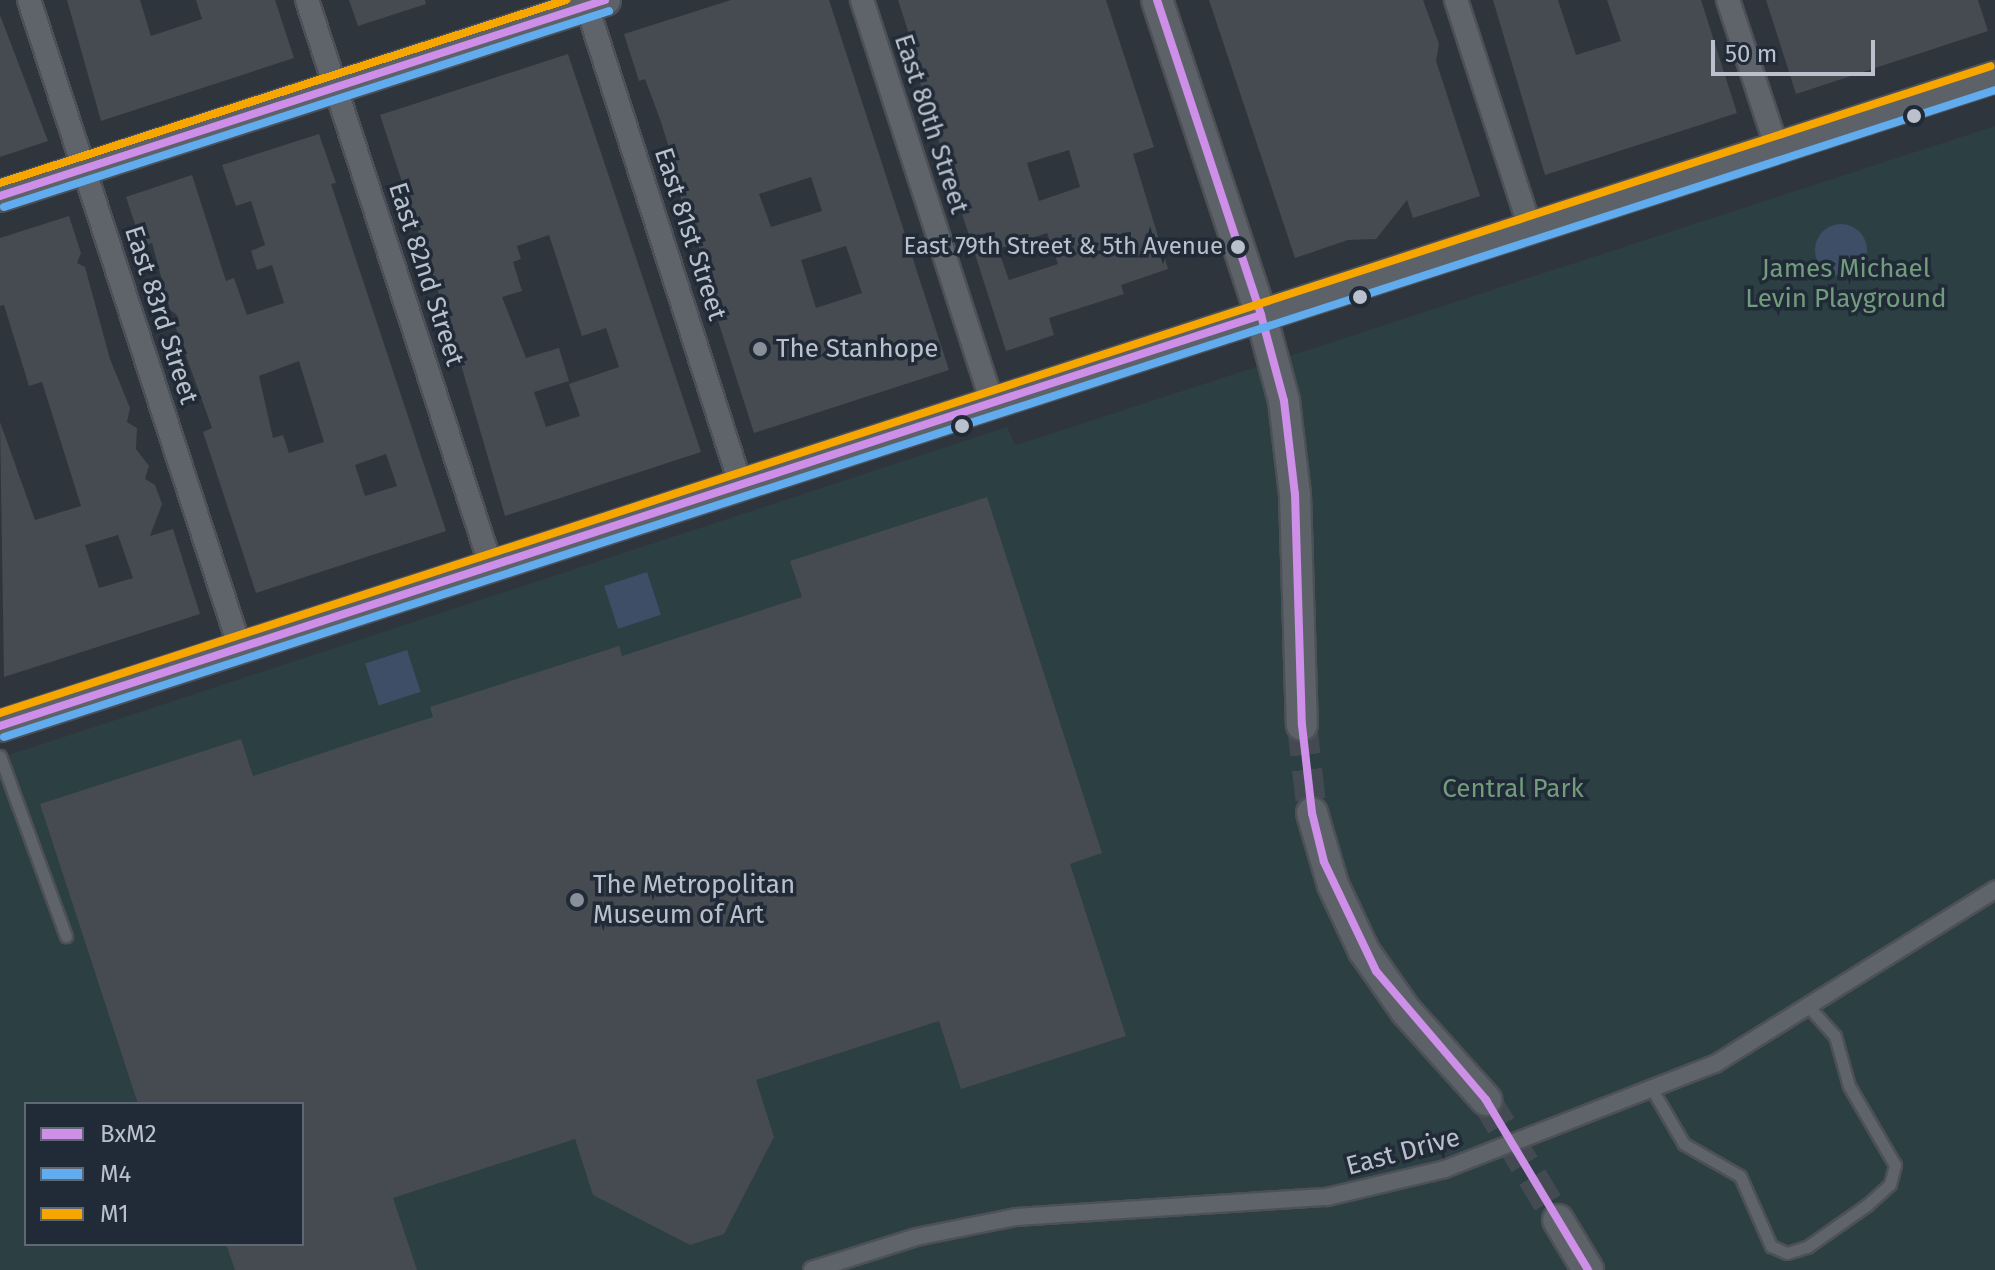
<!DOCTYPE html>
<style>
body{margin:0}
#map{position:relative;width:1995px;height:1270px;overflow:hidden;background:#2f353c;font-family:"Fira Sans",sans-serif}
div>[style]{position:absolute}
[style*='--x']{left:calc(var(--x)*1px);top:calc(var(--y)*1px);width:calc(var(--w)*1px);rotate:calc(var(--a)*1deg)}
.green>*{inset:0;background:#2c3f42}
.water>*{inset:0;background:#3e4e67;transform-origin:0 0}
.round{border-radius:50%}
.building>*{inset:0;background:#464a51}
.secondary-tunnel>*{height:30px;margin-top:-15px;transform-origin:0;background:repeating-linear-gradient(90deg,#444a52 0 30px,transparent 0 45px)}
.roads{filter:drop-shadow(2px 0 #4d5157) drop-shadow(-2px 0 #4d5157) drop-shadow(0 2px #4d5157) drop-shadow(0 -2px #4d5157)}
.service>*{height:11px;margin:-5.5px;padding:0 5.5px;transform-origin:5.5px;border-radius:5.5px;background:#5f636a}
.pedestrian>*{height:16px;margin:-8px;padding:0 8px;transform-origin:8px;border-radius:8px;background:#5f636a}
.minor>*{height:22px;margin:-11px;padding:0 11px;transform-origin:11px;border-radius:11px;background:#5f636a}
.secondary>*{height:30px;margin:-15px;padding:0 15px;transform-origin:15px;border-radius:15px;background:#5d6269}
.bus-1>*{height:8px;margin:-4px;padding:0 4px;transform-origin:4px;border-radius:4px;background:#ce8fe9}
.bus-2>*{height:8px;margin:-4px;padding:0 4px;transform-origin:4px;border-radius:4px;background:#60acee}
.bus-3>*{height:8px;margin:-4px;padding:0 4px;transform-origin:4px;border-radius:4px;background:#f7a600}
.dots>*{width:22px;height:22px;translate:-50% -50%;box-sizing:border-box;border:4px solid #212b38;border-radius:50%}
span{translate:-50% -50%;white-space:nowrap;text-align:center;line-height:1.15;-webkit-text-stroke:7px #212b38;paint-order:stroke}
.bus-label{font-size:24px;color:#bac1cc}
.right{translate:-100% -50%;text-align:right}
.street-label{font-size:26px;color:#bac1cc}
.park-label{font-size:26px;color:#729c7c}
.poi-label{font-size:26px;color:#bac1cc}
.left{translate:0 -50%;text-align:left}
.legend{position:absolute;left:24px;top:1102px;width:280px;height:144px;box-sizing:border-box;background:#212b38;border:2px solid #5e6773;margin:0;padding:10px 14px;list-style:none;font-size:24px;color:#bac1cc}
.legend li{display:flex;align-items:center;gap:16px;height:40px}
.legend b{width:40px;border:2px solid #5e6773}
.scale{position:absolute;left:1711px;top:40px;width:164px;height:36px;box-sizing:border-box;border:4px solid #bac1cc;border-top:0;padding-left:10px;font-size:24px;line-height:28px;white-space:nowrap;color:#bac1cc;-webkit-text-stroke:6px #212b38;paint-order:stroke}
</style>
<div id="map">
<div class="green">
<div style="clip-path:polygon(evenodd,1995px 126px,1995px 1270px,0 1270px,0 758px,1007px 427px,1015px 445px,1026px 442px,1995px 126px,26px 1104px,302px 1104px,302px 1244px,26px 1244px,26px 1104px)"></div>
</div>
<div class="water">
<div class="round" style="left:1815px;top:224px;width:52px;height:52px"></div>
<div style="left:647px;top:572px;width:45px;height:45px;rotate:72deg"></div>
<div style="left:407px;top:650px;width:44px;height:44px;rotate:72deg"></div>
</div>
<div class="building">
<div style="clip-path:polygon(67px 0,140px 0,151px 36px,202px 19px,196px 0,275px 0,294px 58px,101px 121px)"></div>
<div style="clip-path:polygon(349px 0,425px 0,426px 4px,358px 26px)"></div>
<div style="clip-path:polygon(evenodd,731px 0,829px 0,949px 370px,754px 433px,711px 299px,716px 297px,710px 278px,668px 163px,673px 161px,661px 122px,645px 79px,639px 81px,624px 34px,731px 0,811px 177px,822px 211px,771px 227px,759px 194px,811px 177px,731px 0,846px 246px,862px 293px,816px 308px,801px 260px,846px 246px)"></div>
<div style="clip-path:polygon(evenodd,898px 0,1106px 0,1154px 147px,1133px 154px,1168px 269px,1121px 285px,1124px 294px,1049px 318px,1054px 335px,1006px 351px,915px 67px,919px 65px,898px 0,1069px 150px,1080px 187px,1039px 201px,1027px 163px,1069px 150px,898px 0,1047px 233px,1058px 264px,1009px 280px,998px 249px,1047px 233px)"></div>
<div style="clip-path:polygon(1209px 0,1423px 0,1439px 44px,1436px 61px,1480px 196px,1413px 218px,1407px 200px,1376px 239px,1348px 240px,1295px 258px)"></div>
<div style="clip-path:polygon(1493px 0,1558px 0,1576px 55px,1621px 41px,1607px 0,1701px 0,1737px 113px,1545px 175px)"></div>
<div style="clip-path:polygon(1766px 0,1978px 0,1988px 31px,1796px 94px)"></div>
<div style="clip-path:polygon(0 15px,48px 141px,0 157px)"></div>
<div style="clip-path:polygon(evenodd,568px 54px,701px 452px,505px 516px,452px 334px,380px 115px,568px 54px,549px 235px,582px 336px,606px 328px,619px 367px,569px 384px,580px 416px,546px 427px,534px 392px,569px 381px,559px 348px,526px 358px,502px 297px,522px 291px,513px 262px,521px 259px,517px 246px,549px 235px)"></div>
<div style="clip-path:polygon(evenodd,319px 134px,336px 183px,331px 184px,446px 531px,256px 593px,203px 432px,212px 428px,174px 323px,177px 315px,170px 310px,152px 243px,142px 246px,126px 197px,192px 175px,226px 281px,234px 278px,247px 315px,284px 303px,272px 265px,257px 270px,251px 251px,265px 245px,251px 201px,236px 206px,222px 165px,319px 134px,299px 361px,324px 442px,289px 453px,283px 435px,273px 438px,259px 376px,299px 361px,319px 134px,386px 454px,397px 486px,365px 496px,355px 465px,386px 454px)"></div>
<div style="clip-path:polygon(evenodd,69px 216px,81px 253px,77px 263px,85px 267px,110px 359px,130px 408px,127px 422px,137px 428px,136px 449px,149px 466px,145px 479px,155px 485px,162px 504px,150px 536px,173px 529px,200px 614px,4px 677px,0 422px,35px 520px,81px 506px,42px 382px,29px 386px,4px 305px,0 306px,0 238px,69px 216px,118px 535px,133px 578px,99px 588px,85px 545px,118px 535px)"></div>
<div style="clip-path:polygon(987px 497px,1102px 853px,1070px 864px,1126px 1036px,961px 1089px,939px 1021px,756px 1080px,774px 1137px,724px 1234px,690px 1245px,593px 1195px,575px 1139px,393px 1198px,417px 1270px,235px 1270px,226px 1244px,302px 1244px,302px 1104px,138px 1104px,40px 804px,241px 739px,253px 776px,374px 736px,433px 717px,430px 707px,619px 646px,622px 656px,802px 597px,790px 561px)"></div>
</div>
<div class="secondary-tunnel">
<div style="--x:1302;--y:725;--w:89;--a:83.5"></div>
<div style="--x:1486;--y:1100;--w:140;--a:59"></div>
</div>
<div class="roads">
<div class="service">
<div style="--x:0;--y:756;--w:192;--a:69.9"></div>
<div style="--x:1653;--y:1091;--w:61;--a:59.7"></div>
<div style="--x:1684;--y:1144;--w:64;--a:29.7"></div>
<div style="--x:1740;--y:1176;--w:77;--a:66.1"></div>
<div style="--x:1771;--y:1246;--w:17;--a:24"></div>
<div style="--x:1787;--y:1253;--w:21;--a:-17"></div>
<div style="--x:1807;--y:1247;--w:73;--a:-35"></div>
<div style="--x:1867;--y:1205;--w:31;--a:-42"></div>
<div style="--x:1890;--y:1184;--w:20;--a:-75"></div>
<div style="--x:1895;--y:1165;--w:91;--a:-120.2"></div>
<div style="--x:1849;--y:1086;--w:52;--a:-105.6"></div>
<div style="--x:1835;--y:1036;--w:36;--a:-132"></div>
</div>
<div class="pedestrian">
<div style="--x:812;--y:1270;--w:109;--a:-17.6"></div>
<div style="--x:916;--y:1237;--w:102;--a:-11.3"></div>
<div style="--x:1016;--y:1217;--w:312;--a:-3.7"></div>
<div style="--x:1327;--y:1197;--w:121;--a:-13.3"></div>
<div style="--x:1445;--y:1169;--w:290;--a:-21.3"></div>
<div style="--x:1715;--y:1064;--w:330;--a:-31.9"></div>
</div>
<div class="minor">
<div style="--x:29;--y:0;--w:681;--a:71.96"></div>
<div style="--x:307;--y:0;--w:595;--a:71.99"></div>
<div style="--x:585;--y:0;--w:510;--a:72.2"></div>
<div style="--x:862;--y:0;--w:423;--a:72.1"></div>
<div style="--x:1456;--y:0;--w:240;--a:72"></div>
<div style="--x:1728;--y:0;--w:156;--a:71.7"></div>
</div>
<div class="secondary">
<div style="--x:1157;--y:0;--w:332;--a:71.7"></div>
<div style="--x:1261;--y:315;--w:89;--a:75"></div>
<div style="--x:1284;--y:401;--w:94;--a:83.3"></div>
<div style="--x:1295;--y:494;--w:231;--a:88.3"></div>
<div style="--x:0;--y:196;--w:636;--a:-17.95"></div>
<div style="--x:0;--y:726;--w:2098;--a:-18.02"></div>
<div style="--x:1312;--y:813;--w:75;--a:73.7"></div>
<div style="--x:1333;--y:885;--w:73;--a:64.8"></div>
<div style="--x:1364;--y:951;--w:73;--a:55"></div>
<div style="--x:1406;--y:1011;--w:120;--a:48"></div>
<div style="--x:1558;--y:1220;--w:58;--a:59"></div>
</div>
</div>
<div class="bus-1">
<div style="--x:1157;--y:0;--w:332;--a:71.7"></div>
<div style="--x:1261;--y:315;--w:89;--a:75"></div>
<div style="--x:1284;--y:401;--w:94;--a:83.3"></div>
<div style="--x:1295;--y:494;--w:231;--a:88.3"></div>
<div style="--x:1302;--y:725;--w:89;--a:83.5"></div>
<div style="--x:1312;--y:813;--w:50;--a:76.2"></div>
<div style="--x:1324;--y:862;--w:121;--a:64.5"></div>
<div style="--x:1376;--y:971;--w:170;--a:49.5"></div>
<div style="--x:1486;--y:1100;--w:198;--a:59"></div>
<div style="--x:0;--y:196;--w:636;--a:-17.95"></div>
<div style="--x:0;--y:726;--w:1326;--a:-18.05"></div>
</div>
<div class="bus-2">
<div style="--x:4;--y:207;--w:636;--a:-17.95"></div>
<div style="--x:4;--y:737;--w:2093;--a:-18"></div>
</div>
<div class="bus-3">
<div style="--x:0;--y:183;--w:595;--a:-17.92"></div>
<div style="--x:0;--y:713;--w:2093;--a:-18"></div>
</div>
<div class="dots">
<div style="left:1914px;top:116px;background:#bac1cc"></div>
<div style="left:1238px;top:247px;background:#bac1cc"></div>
<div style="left:1360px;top:297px;background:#bac1cc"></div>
<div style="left:760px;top:349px;background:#89909a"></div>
<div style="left:962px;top:426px;background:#bac1cc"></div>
<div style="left:577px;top:900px;background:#89909a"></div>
</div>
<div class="bus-label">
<span class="right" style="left:1223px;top:247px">East 79th Street &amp; 5th Avenue</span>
</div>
<div class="street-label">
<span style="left:931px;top:124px;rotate:72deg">East 80th Street</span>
<span style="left:690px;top:234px;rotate:72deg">East 81st Street</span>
<span style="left:426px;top:274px;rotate:72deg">East 82nd Street</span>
<span style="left:161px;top:315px;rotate:72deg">East 83rd Street</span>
<span style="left:1403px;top:1152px;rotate:-15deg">East Drive</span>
</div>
<div class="park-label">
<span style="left:1846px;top:284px">James Michael<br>Levin Playground</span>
<span style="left:1513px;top:789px">Central Park</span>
</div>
<div class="poi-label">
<span class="left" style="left:776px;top:349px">The Stanhope</span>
<span class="left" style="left:593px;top:900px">The Metropolitan<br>Museum of Art</span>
</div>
<ul class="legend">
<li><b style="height:10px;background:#ce8fe9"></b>BxM2</li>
<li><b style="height:10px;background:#60acee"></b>M4</li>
<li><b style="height:10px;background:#f7a600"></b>M1</li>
</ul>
<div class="scale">50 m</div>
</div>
